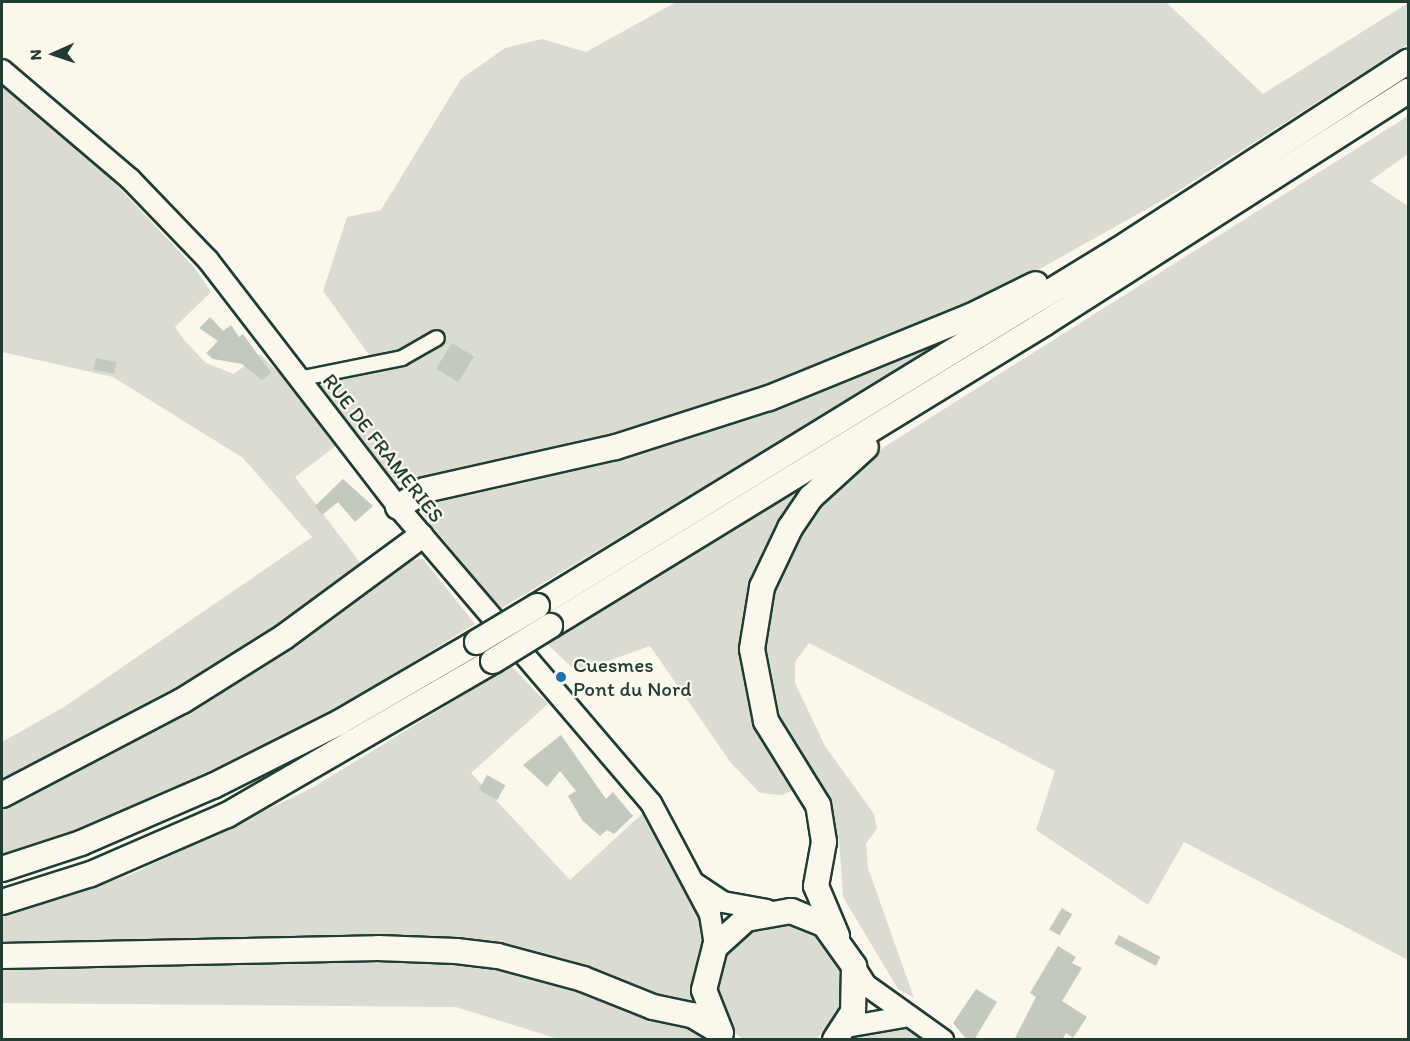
<!DOCTYPE html>
<style>
body{margin:0}
#map{position:relative;width:1410px;height:1041px;overflow:hidden;background:#fbf7ec;font-family:Itim,sans-serif}
div>[style]{position:absolute}
[style*='--x']{left:calc(var(--x)*1px);top:calc(var(--y)*1px);width:calc(var(--w)*1px);rotate:calc(var(--a)*1deg)}
.green>*{inset:0;background:#dbdcd1}
.building>*{inset:0;background:#c4c9be;transform-origin:0 0}
.roads{filter:drop-shadow(2px 0 #1f3d34) drop-shadow(-2px 0 #1f3d34) drop-shadow(0 2px #1f3d34) drop-shadow(0 -2px #1f3d34)}
.street>*{height:14px;margin:-7px;padding:0 7px;transform-origin:7px;border-radius:7px;background:#fbf7ec}
.secondary>*{height:20px;margin:-10px;padding:0 10px;transform-origin:10px;border-radius:10px;background:#fbf7ec}
.highway>*{height:24px;margin:-12px;padding:0 12px;transform-origin:12px;border-radius:12px;background:#fbf7ec}
.bridges{filter:drop-shadow(2px 0 #1f3d34) drop-shadow(-2px 0 #1f3d34) drop-shadow(0 2px #1f3d34) drop-shadow(0 -2px #1f3d34)}
.highway-bridge>*{height:24px;margin:-12px;padding:0 12px;transform-origin:12px;border-radius:12px;background:#fbf7ec}
.dots>*{width:16px;height:16px;translate:-50% -50%;box-sizing:border-box;border:3px solid #fbf7ec;border-radius:50%}
span{translate:-50% -50%;white-space:nowrap;text-align:center;line-height:1.15;-webkit-text-stroke:4.5px #fbf7ec;paint-order:stroke}
.street-label{font-size:21px;color:#1f3d34}
.poi-label{font-size:21px;color:#1f3d34}
.left{translate:0 -50%;text-align:left}
.frame{position:absolute;inset:0;border:3px solid #1f3d34;pointer-events:none}
.north{position:absolute;left:24px;top:24px;width:60px;height:60px;-webkit-text-stroke:4px #fbf7ec;paint-order:stroke;rotate:267deg;font-size:16px;font-weight:700;line-height:24px;text-align:center;color:#1f3d34}
.north::after{content:'';display:block;margin:auto;width:21px;height:27px;background:#1f3d34;clip-path:polygon(50% 0,100% 100%,50% 72%,0 100%)}
</style>
<div id="map">
<div class="green">
<div style="clip-path:polygon(676px 2px,1166px 2px,1263px 94px,1408px 3px,1408px 44px,1172px 195px,993px 295px,843px 359px,652px 427px,443px 480px,395px 484px,312px 382px,375px 363px,323px 291px,347px 217px,381px 210px,461px 79px,505px 48px,542px 39px,586px 52px)"></div>
<div style="clip-path:polygon(2px 85px,112px 180px,194px 267px,211px 292px,175px 327px,185px 341px,206px 363px,234px 374px,260px 354px,345px 439px,295px 477px,365px 569px,173px 693px,2px 781px,2px 742px,64px 707px,312px 537px,243px 458px,113px 377px,2px 352px)"></div>
<div style="clip-path:polygon(1408px 116px,1408px 154px,1370px 181px,1408px 206px,1408px 960px,1184px 842px,1148px 905px,1036px 830px,1055px 771px,809px 643px,795px 662px,795px 683px,825px 746px,874px 814px,877px 829px,866px 843px,868px 868px,914px 998px,898px 989px,843px 897px,839px 838px,773px 708px,762px 645px,770px 592px,810px 514px,884px 447px)"></div>
<div style="clip-path:polygon(979px 322px,500px 609px,421px 512px,424px 501px)"></div>
<div style="clip-path:polygon(812px 476px,818px 481px,749px 628px,796px 789px,782px 795px,760px 793px,731px 763px,650px 646px,577px 672px,547px 644px)"></div>
<div style="clip-path:polygon(423px 559px,475px 624px,331px 712px,236px 760px,97px 823px,2px 854px,2px 802px,403px 560px)"></div>
<div style="clip-path:polygon(511px 666px,548px 704px,471px 773px,570px 880px,642px 814px,648px 817px,708px 924px,700px 1009px,548px 960px,2px 948px,2px 917px,132px 874px,312px 788px)"></div>
<div style="clip-path:polygon(787px 920px,824px 936px,844px 972px,840px 1013px,816px 1039px,744px 1040px,730px 1029px,714px 987px,717px 964px,745px 929px)"></div>
<div style="clip-path:polygon(442px 959px,532px 976px,684px 1022px,710px 1039px,558px 1039px,456px 1007px,2px 1003px,2px 966px)"></div>
<div style="clip-path:polygon(893px 1021px,923px 1039px,853px 1040px,854px 1035px)"></div>
</div>
<div class="building">
<div style="clip-path:polygon(210px 317px,223px 331px,231px 325px,239px 337px,243px 334px,271px 373px,262px 380px,242px 364px,213px 359px,206px 353px,218px 341px,199px 328px)"></div>
<div style="left:452px;top:343px;width:26px;height:30px;rotate:32deg"></div>
<div style="left:96px;top:358px;width:21px;height:12px;rotate:11deg"></div>
<div style="clip-path:polygon(343px 479px,373px 506px,355px 522px,338px 502px,322px 515px,315px 506px)"></div>
<div style="clip-path:polygon(561px 735px,606px 799px,613px 792px,633px 816px,614px 834px,607px 830px,600px 836px,582px 820px,568px 796px,576px 791px,560px 771px,547px 787px,523px 765px)"></div>
<div style="left:487px;top:775px;width:21px;height:17px;rotate:29deg"></div>
<div style="left:1062px;top:908px;width:12px;height:25px;rotate:31deg"></div>
<div style="left:1119px;top:935px;width:47px;height:10px;rotate:28deg"></div>
<div style="clip-path:polygon(1058px 946px,1076px 957px,1072px 963px,1082px 968px,1062px 1001px,1087px 1017px,1073px 1038px,1066px 1033px,1062px 1040px,1014px 1040px,1036px 997px,1030px 993px)"></div>
<div style="clip-path:polygon(976px 989px,997px 1002px,974px 1040px,967px 1040px,953px 1023px)"></div>
</div>
<div class="roads">
<div class="street">
<div style="--x:298;--y:379;--w:106;--a:-11.4"></div>
<div style="--x:402;--y:358;--w:40;--a:-29.7"></div>
</div>
<div class="secondary">
<div style="--x:2;--y:70;--w:168;--a:40.4"></div>
<div style="--x:130;--y:179;--w:112;--a:46.1"></div>
<div style="--x:208;--y:260;--w:312;--a:52.4"></div>
<div style="--x:398;--y:507;--w:389;--a:49.5"></div>
<div style="--x:651;--y:803;--w:126;--a:62"></div>
<div style="--x:710;--y:914;--w:33;--a:81"></div>
<div style="--x:696;--y:884;--w:32;--a:34"></div>
<div style="--x:723;--y:902;--w:45;--a:10.3"></div>
<div style="--x:854;--y:966;--w:22;--a:58"></div>
<div style="--x:866;--y:985;--w:95;--a:35.5"></div>
<div style="--x:846;--y:1027;--w:59;--a:-9.8"></div>
</div>
<div class="highway">
<div style="--x:398;--y:507;--w:32;--a:-32"></div>
<div style="--x:425;--y:490;--w:196;--a:-12.7"></div>
<div style="--x:616;--y:447;--w:161;--a:-17.8"></div>
<div style="--x:769;--y:398;--w:218;--a:-22.1"></div>
<div style="--x:971;--y:316;--w:72;--a:-26.2"></div>
<div style="--x:537;--y:606;--w:681;--a:-31.5"></div>
<div style="--x:1118;--y:250;--w:346;--a:-33"></div>
<div style="--x:550;--y:626;--w:580;--a:-31.47"></div>
<div style="--x:1045;--y:323;--w:431;--a:-32.6"></div>
<div style="--x:2;--y:795;--w:203;--a:-27.6"></div>
<div style="--x:182;--y:701;--w:120;--a:-32.1"></div>
<div style="--x:284;--y:637;--w:170;--a:-36.4"></div>
<div style="--x:2;--y:869;--w:83;--a:-18.2"></div>
<div style="--x:81;--y:843;--w:144;--a:-23.4"></div>
<div style="--x:213;--y:786;--w:142;--a:-26.7"></div>
<div style="--x:340;--y:722;--w:159;--a:-30.3"></div>
<div style="--x:2;--y:902;--w:93;--a:-17.5"></div>
<div style="--x:91;--y:874;--w:148;--a:-23.5"></div>
<div style="--x:227;--y:815;--w:307;--a:-30.1"></div>
<div style="--x:837;--y:936;--w:54;--a:-112.8"></div>
<div style="--x:816;--y:886;--w:45;--a:-79.7"></div>
<div style="--x:824;--y:842;--w:37;--a:-99"></div>
<div style="--x:818;--y:805;--w:99;--a:-121.8"></div>
<div style="--x:766;--y:721;--w:73;--a:-101"></div>
<div style="--x:752;--y:649;--w:63;--a:-80.8"></div>
<div style="--x:762;--y:587;--w:65;--a:-64.6"></div>
<div style="--x:790;--y:528;--w:37;--a:-56"></div>
<div style="--x:811;--y:497;--w:74;--a:-42.3"></div>
<div style="--x:2;--y:956;--w:376;--a:-1.2"></div>
<div style="--x:378;--y:948;--w:78;--a:2.2"></div>
<div style="--x:456;--y:951;--w:42;--a:6.8"></div>
<div style="--x:498;--y:956;--w:88;--a:15.1"></div>
<div style="--x:583;--y:979;--w:75;--a:21.8"></div>
<div style="--x:653;--y:1007;--w:40;--a:12"></div>
<div style="--x:692;--y:1015;--w:33;--a:31"></div>
<div style="--x:721;--y:1033;--w:46;--a:-111.6"></div>
<div style="--x:704;--y:990;--w:44;--a:-75.7"></div>
<div style="--x:715;--y:947;--w:42;--a:-42.1"></div>
<div style="--x:746;--y:919;--w:46;--a:-10.1"></div>
<div style="--x:791;--y:911;--w:35;--a:22"></div>
<div style="--x:824;--y:924;--w:52;--a:54.5"></div>
<div style="--x:854;--y:966;--w:46;--a:91.2"></div>
<div style="--x:853;--y:1012;--w:33;--a:123"></div>
</div>
</div>
<div class="bridges">
<div class="highway-bridge">
<div style="--x:477;--y:642;--w:70;--a:-31"></div>
<div style="--x:493;--y:661;--w:67;--a:-31.6"></div>
</div>
</div>
<div class="dots">
<div style="left:561px;top:677px;background:#1f6fb2"></div>
</div>
<div class="street-label">
<span style="left:383px;top:448px;rotate:52deg">RUE DE FRAMERIES</span>
</div>
<div class="poi-label">
<span class="left" style="left:573px;top:677px">Cuesmes<br>Pont du Nord</span>
</div>
<div class="frame"></div>
<div class="north">N</div>
</div>
